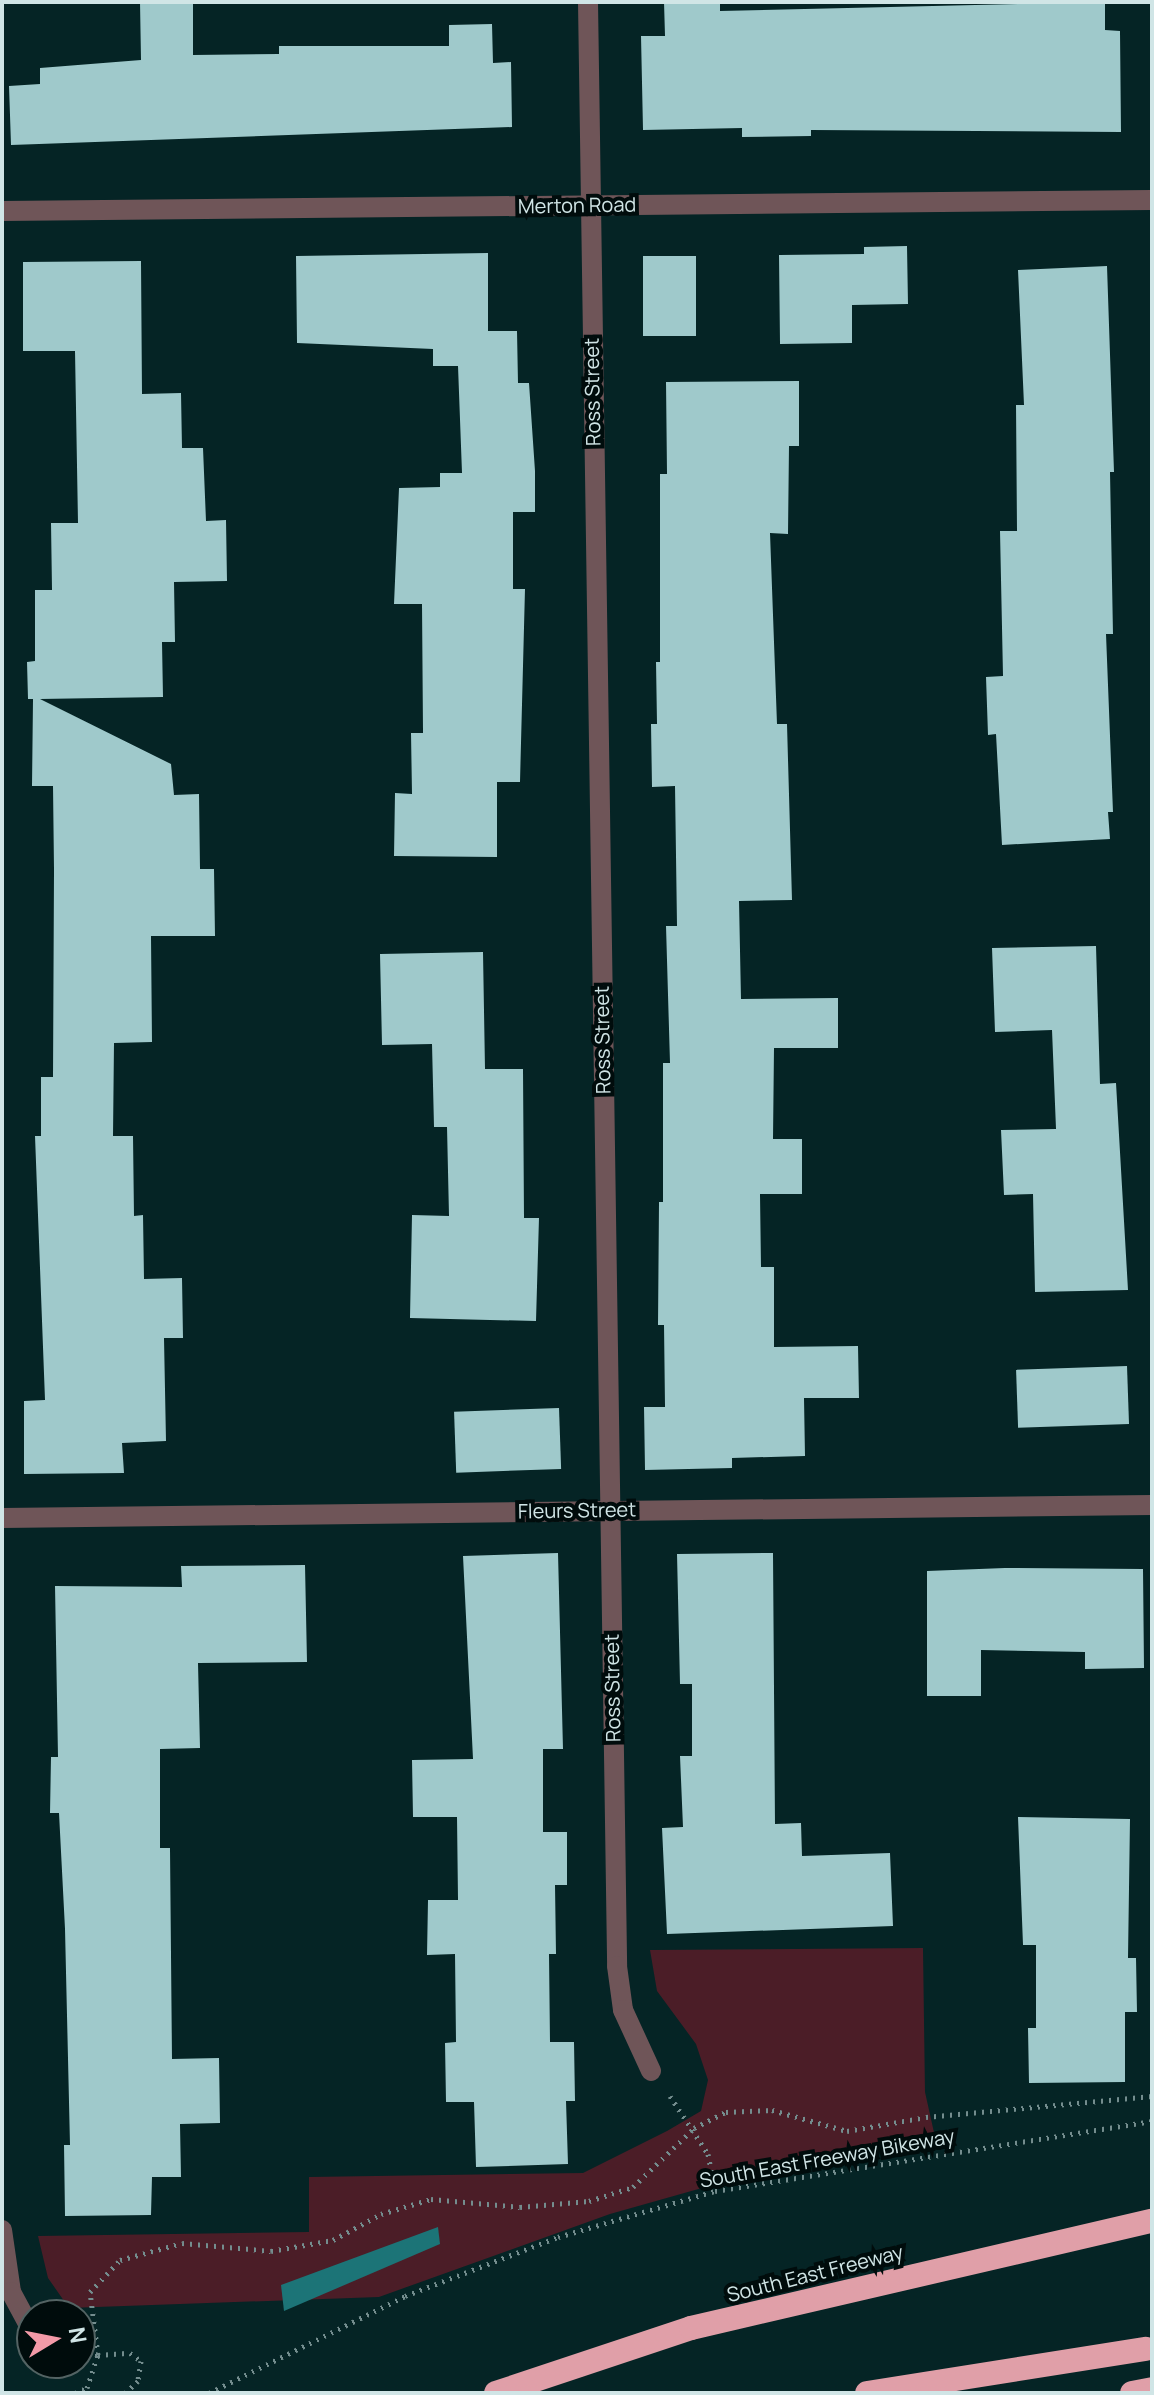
<!DOCTYPE html>
<style>
body{margin:0}
#map{position:relative;width:1154px;height:2395px;overflow:hidden;background:#052425;font-family:Manrope,sans-serif}
div>[style]{position:absolute}
[style*='--x']{left:calc(var(--x)*1px);top:calc(var(--y)*1px);width:calc(var(--w)*1px);rotate:calc(var(--a)*1deg)}
.green>*{inset:0;background:#4b1d27}
.water>*{inset:0;background:#1c7477}
.building>*{inset:0;background:#9fc9cb;transform-origin:0 0}
.path>*{height:5px;margin-top:-2.5px;transform-origin:0;background:repeating-linear-gradient(90deg,#748d8e 0 2px,transparent 0 8px)}
.minor>*{height:20px;margin:-10px;padding:0 10px;transform-origin:10px;border-radius:10px;background:#6f5558}
.tertiary>*{height:20px;margin:-10px;padding:0 10px;transform-origin:10px;border-radius:10px;background:#6f5558}
.motorway>*{height:24px;margin:-12px;padding:0 12px;transform-origin:12px;border-radius:12px;background:#e09fa8}
span{translate:-50% -50%;white-space:nowrap;text-align:center;line-height:1.15;-webkit-text-stroke:8px #000c0c;paint-order:stroke}
.street-label{font-size:20px;color:#d0e5e6}
.frame{position:absolute;inset:0;border:4px solid #d0e5e6;pointer-events:none}
.north{position:absolute;left:16px;top:2299px;width:80px;height:80px;box-sizing:border-box;background:#000c0c;border:2px solid #536363;border-radius:50%;rotate:80deg;font-size:22px;font-weight:700;line-height:32px;text-align:center;color:#d0e5e6}
.north::after{content:'';display:block;margin:auto;width:28px;height:36px;background:#f39aa8;clip-path:polygon(50% 0,100% 100%,50% 72%,0 100%)}
</style>
<div id="map">
<div class="green">
<div style="clip-path:polygon(923px 1948px,925px 2092px,935px 2137px,805px 2159px,610px 2214px,379px 2297px,69px 2308px,48px 2278px,38px 2236px,309px 2232px,309px 2177px,583px 2173px,667px 2131px,701px 2111px,708px 2080px,696px 2044px,657px 1991px,650px 1950px)"></div>
</div>
<div class="water">
<div style="clip-path:polygon(438px 2227px,440px 2244px,284px 2311px,281px 2285px)"></div>
</div>
<div class="building">
<div style="clip-path:polygon(140px 2px,193px 2px,193px 55px,279px 54px,279px 46px,449px 46px,449px 25px,492px 24px,493px 63px,511px 62px,512px 127px,11px 145px,9px 86px,40px 84px,40px 68px,141px 60px)"></div>
<div style="clip-path:polygon(664px 2px,720px 2px,720px 11px,1105px 2px,1105px 30px,1120px 31px,1121px 132px,811px 130px,811px 136px,742px 137px,742px 128px,643px 130px,641px 36px,665px 36px)"></div>
<div style="clip-path:polygon(907px 246px,908px 304px,852px 305px,852px 343px,780px 344px,779px 255px,864px 254px,864px 247px)"></div>
<div style="clip-path:polygon(488px 253px,488px 331px,517px 331px,518px 383px,529px 383px,535px 471px,535px 512px,513px 512px,513px 589px,525px 589px,520px 782px,497px 782px,497px 857px,394px 856px,395px 793px,412px 794px,411px 733px,423px 733px,422px 604px,394px 604px,399px 488px,440px 487px,440px 473px,462px 473px,458px 366px,433px 366px,433px 349px,297px 343px,296px 256px)"></div>
<div style="left:643px;top:256px;width:53px;height:80px"></div>
<div style="clip-path:polygon(141px 261px,142px 394px,181px 393px,182px 448px,203px 448px,206px 521px,226px 520px,227px 581px,174px 582px,175px 642px,162px 642px,163px 697px,40px 699px,171px 764px,174px 795px,199px 794px,200px 869px,214px 869px,215px 936px,151px 936px,152px 1042px,114px 1043px,113px 1136px,133px 1136px,134px 1216px,143px 1215px,144px 1279px,182px 1278px,183px 1338px,164px 1338px,166px 1441px,122px 1443px,124px 1473px,24px 1474px,24px 1401px,45px 1400px,35px 1136px,41px 1136px,41px 1077px,53px 1077px,54px 870px,53px 786px,32px 786px,33px 699px,28px 699px,27px 662px,35px 661px,35px 590px,52px 590px,51px 523px,78px 523px,75px 351px,23px 351px,23px 262px)"></div>
<div style="clip-path:polygon(1107px 266px,1114px 472px,1110px 472px,1113px 634px,1106px 634px,1113px 812px,1108px 812px,1110px 839px,1002px 845px,996px 734px,988px 735px,986px 677px,1003px 676px,1000px 531px,1017px 531px,1016px 405px,1024px 405px,1018px 270px)"></div>
<div style="clip-path:polygon(799px 381px,799px 446px,789px 446px,788px 534px,770px 533px,777px 724px,787px 724px,792px 900px,739px 901px,741px 999px,838px 998px,838px 1048px,774px 1048px,773px 1139px,802px 1139px,802px 1194px,760px 1194px,761px 1267px,774px 1267px,774px 1347px,858px 1346px,859px 1398px,804px 1398px,805px 1456px,732px 1458px,732px 1468px,645px 1470px,644px 1407px,665px 1407px,664px 1325px,658px 1325px,659px 1202px,663px 1202px,663px 1063px,670px 1063px,666px 926px,677px 926px,675px 786px,652px 787px,651px 724px,657px 724px,656px 662px,660px 662px,660px 474px,667px 474px,666px 382px)"></div>
<div style="clip-path:polygon(1096px 946px,1100px 1084px,1116px 1083px,1128px 1290px,1035px 1292px,1033px 1194px,1004px 1195px,1001px 1130px,1056px 1129px,1052px 1030px,995px 1032px,992px 948px)"></div>
<div style="clip-path:polygon(483px 952px,485px 1069px,523px 1069px,524px 1218px,539px 1218px,536px 1321px,410px 1318px,412px 1215px,449px 1216px,447px 1127px,434px 1127px,432px 1044px,382px 1045px,380px 954px)"></div>
<div style="left:1127px;top:1366px;width:58px;height:111px;rotate:88deg"></div>
<div style="left:559px;top:1408px;width:61px;height:105px;rotate:88deg"></div>
<div style="clip-path:polygon(558px 1553px,563px 1749px,543px 1749px,543px 1832px,567px 1832px,567px 1885px,555px 1885px,556px 1954px,549px 1954px,550px 2042px,574px 2042px,575px 2101px,566px 2101px,568px 2164px,476px 2167px,474px 2102px,446px 2102px,445px 2043px,456px 2042px,455px 1954px,427px 1955px,428px 1900px,458px 1900px,457px 1817px,413px 1817px,412px 1760px,473px 1759px,463px 1556px)"></div>
<div style="clip-path:polygon(773px 1553px,775px 1824px,801px 1823px,802px 1856px,890px 1853px,893px 1926px,667px 1934px,662px 1828px,683px 1827px,680px 1756px,692px 1756px,692px 1684px,680px 1684px,677px 1554px)"></div>
<div style="clip-path:polygon(305px 1565px,307px 1662px,198px 1663px,200px 1748px,160px 1749px,160px 1848px,170px 1848px,172px 2059px,219px 2058px,220px 2123px,180px 2124px,181px 2177px,152px 2177px,151px 2215px,65px 2216px,64px 2145px,70px 2145px,65px 1929px,59px 1813px,50px 1813px,51px 1757px,58px 1757px,55px 1586px,182px 1587px,181px 1566px)"></div>
<div style="clip-path:polygon(1005px 1568px,1143px 1569px,1144px 1668px,1085px 1669px,1085px 1652px,981px 1650px,981px 1696px,927px 1696px,927px 1571px)"></div>
<div style="clip-path:polygon(1018px 1817px,1130px 1819px,1128px 1958px,1136px 1958px,1137px 2012px,1125px 2012px,1125px 2082px,1029px 2083px,1028px 2028px,1036px 2028px,1036px 1945px,1023px 1945px)"></div>
</div>
<div class="path">
<div style="--x:670;--y:2096;--w:69;--a:56.8"></div>
<div style="--x:708;--y:2154;--w:38;--a:79"></div>
<div style="--x:80;--y:2349;--w:19;--a:18"></div>
<div style="--x:98;--y:2355;--w:32;--a:-4"></div>
<div style="--x:130;--y:2353;--w:14;--a:36"></div>
<div style="--x:141;--y:2361;--w:20;--a:99"></div>
<div style="--x:138;--y:2381;--w:18;--a:137"></div>
<div style="--x:75;--y:2393;--w:13;--a:-23"></div>
<div style="--x:87;--y:2388;--w:35;--a:-72"></div>
<div style="--x:98;--y:2355;--w:64;--a:-97.2"></div>
<div style="--x:90;--y:2292;--w:44;--a:-46.8"></div>
<div style="--x:120;--y:2260;--w:64;--a:-15.3"></div>
<div style="--x:182;--y:2243;--w:89;--a:5.1"></div>
<div style="--x:271;--y:2251;--w:63;--a:-10.1"></div>
<div style="--x:333;--y:2240;--w:55;--a:-28.4"></div>
<div style="--x:381;--y:2214;--w:52;--a:-16.7"></div>
<div style="--x:431;--y:2199;--w:89;--a:5.1"></div>
<div style="--x:520;--y:2207;--w:69;--a:-5"></div>
<div style="--x:589;--y:2201;--w:46;--a:-17.7"></div>
<div style="--x:633;--y:2187;--w:85;--a:-44"></div>
<div style="--x:694;--y:2128;--w:36;--a:-27"></div>
<div style="--x:726;--y:2112;--w:46;--a:-2.5"></div>
<div style="--x:772;--y:2110;--w:78;--a:15.6"></div>
<div style="--x:847;--y:2131;--w:80;--a:-10"></div>
<div style="--x:926;--y:2117;--w:227;--a:-5.3"></div>
<div style="--x:209;--y:2393;--w:219;--a:-26.3"></div>
<div style="--x:405;--y:2296;--w:164;--a:-21.1"></div>
<div style="--x:558;--y:2237;--w:164;--a:-16.3"></div>
<div style="--x:715;--y:2191;--w:443;--a:-9.1"></div>
</div>
<div class="minor">
<div style="--x:588;--y:2;--w:1964;--a:89.15"></div>
<div style="--x:617;--y:1966;--w:44;--a:82.2"></div>
<div style="--x:623;--y:2010;--w:67;--a:65.3"></div>
<div style="--x:2;--y:1518;--w:1150;--a:-0.65"></div>
<div style="--x:2;--y:2230;--w:63;--a:81.7"></div>
<div style="--x:11;--y:2292;--w:44;--a:61.7"></div>
</div>
<div class="tertiary">
<div style="--x:2;--y:211;--w:1150;--a:-0.55"></div>
</div>
<div class="motorway">
<div style="--x:496;--y:2393;--w:206;--a:-18.4"></div>
<div style="--x:691;--y:2328;--w:473;--a:-13.1"></div>
<div style="--x:867;--y:2393;--w:282;--a:-9"></div>
<div style="--x:1132;--y:2393;--w:20;--a:-11"></div>
</div>
<div class="street-label">
<span style="left:577px;top:205px;rotate:-1deg">Merton Road</span>
<span style="left:592px;top:392px;rotate:-91deg">Ross Street</span>
<span style="left:602px;top:1040px;rotate:-91deg">Ross Street</span>
<span style="left:577px;top:1510px;rotate:-1deg">Fleurs Street</span>
<span style="left:612px;top:1688px;rotate:-91deg">Ross Street</span>
<span style="left:827px;top:2158px;rotate:-10deg">South East Freeway Bikeway</span>
<span style="left:815px;top:2273px;rotate:-14deg">South East Freeway</span>
</div>
<div class="frame"></div>
<div class="north">N</div>
</div>
